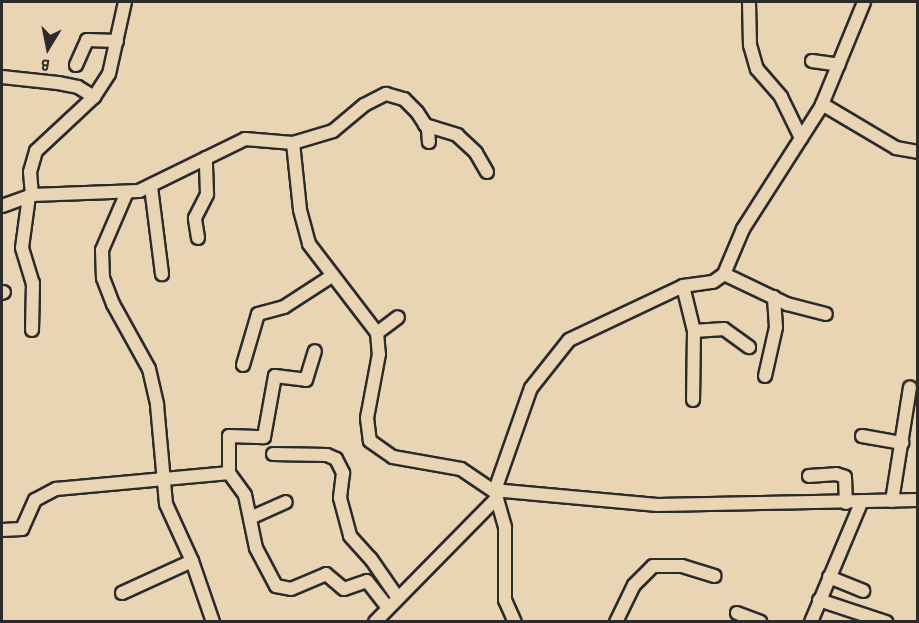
<!DOCTYPE html>
<style>
body{margin:0}
#map{position:relative;width:919px;height:623px;overflow:hidden;background:#e9d5b4;font-family:"Patrick Hand",sans-serif}
div>[style]{position:absolute}
[style*='--x']{left:calc(var(--x)*1px);top:calc(var(--y)*1px);width:calc(var(--w)*1px);rotate:calc(var(--a)*1deg)}
.roads{filter:drop-shadow(2px 0 #2b2b2b) drop-shadow(-2px 0 #2b2b2b) drop-shadow(0 2px #2b2b2b) drop-shadow(0 -2px #2b2b2b)}
.minor>*{height:12px;margin:-6px;padding:0 6px;transform-origin:6px;border-radius:6px;background:#e9d5b4}
span{translate:-50% -50%;white-space:nowrap;text-align:center;line-height:1.15;-webkit-text-stroke:5px #e9d5b4;paint-order:stroke}
.frame{position:absolute;inset:0;border:3px solid #2b2b2b;pointer-events:none}
.north{position:absolute;left:18px;top:18px;width:60px;height:60px;-webkit-text-stroke:4px #e9d5b4;paint-order:stroke;rotate:190deg;font-size:16px;font-weight:700;line-height:24px;text-align:center;color:#2b2b2b}
.north::after{content:'';display:block;margin:auto;width:21px;height:27px;background:#2b2b2b;clip-path:polygon(50% 0,100% 100%,50% 72%,0 100%)}
</style>
<div id="map">
<div class="roads">
<div class="minor">
<div style="--x:749;--y:2;--w:43;--a:88.7"></div>
<div style="--x:750;--y:45;--w:25;--a:74"></div>
<div style="--x:757;--y:69;--w:37;--a:49"></div>
<div style="--x:781;--y:97;--w:46;--a:64"></div>
<div style="--x:812;--y:61;--w:27;--a:8"></div>
<div style="--x:76;--y:65;--w:27;--a:-66"></div>
<div style="--x:87;--y:40;--w:30;--a:2"></div>
<div style="--x:2;--y:77;--w:56;--a:6.1"></div>
<div style="--x:58;--y:83;--w:20;--a:11"></div>
<div style="--x:78;--y:87;--w:19;--a:32"></div>
<div style="--x:822;--y:104;--w:86;--a:30.7"></div>
<div style="--x:896;--y:148;--w:22;--a:10"></div>
<div style="--x:425;--y:125;--w:34;--a:17"></div>
<div style="--x:457;--y:135;--w:26;--a:43"></div>
<div style="--x:476;--y:153;--w:22;--a:60"></div>
<div style="--x:293;--y:143;--w:67;--a:84"></div>
<div style="--x:300;--y:210;--w:35;--a:75"></div>
<div style="--x:309;--y:244;--w:112;--a:52.6"></div>
<div style="--x:377;--y:333;--w:21;--a:85"></div>
<div style="--x:379;--y:354;--w:65;--a:100.6"></div>
<div style="--x:367;--y:418;--w:23;--a:83"></div>
<div style="--x:370;--y:441;--w:28;--a:35"></div>
<div style="--x:393;--y:457;--w:69;--a:10"></div>
<div style="--x:461;--y:469;--w:41;--a:34.1"></div>
<div style="--x:495;--y:492;--w:37;--a:74"></div>
<div style="--x:505;--y:528;--w:72;--a:90"></div>
<div style="--x:505;--y:600;--w:24;--a:66"></div>
<div style="--x:151;--y:187;--w:88;--a:82.8"></div>
<div style="--x:127;--y:192;--w:63;--a:113.3"></div>
<div style="--x:102;--y:250;--w:28;--a:88"></div>
<div style="--x:103;--y:278;--w:28;--a:69"></div>
<div style="--x:113;--y:304;--w:74;--a:61"></div>
<div style="--x:149;--y:369;--w:37;--a:77"></div>
<div style="--x:157;--y:405;--w:99;--a:84.8"></div>
<div style="--x:166;--y:504;--w:63;--a:65.5"></div>
<div style="--x:192;--y:561;--w:65;--a:71"></div>
<div style="--x:32;--y:195;--w:23;--a:-95"></div>
<div style="--x:30;--y:172;--w:22;--a:-74"></div>
<div style="--x:36;--y:151;--w:79;--a:-43"></div>
<div style="--x:94;--y:97;--w:27;--a:-57"></div>
<div style="--x:109;--y:74;--w:74;--a:-77.5"></div>
<div style="--x:29;--y:196;--w:52;--a:97.7"></div>
<div style="--x:22;--y:248;--w:37;--a:73"></div>
<div style="--x:33;--y:283;--w:47;--a:91.2"></div>
<div style="--x:2;--y:206;--w:32;--a:-20"></div>
<div style="--x:32;--y:195;--w:107;--a:-2.1"></div>
<div style="--x:139;--y:191;--w:118;--a:-26.1"></div>
<div style="--x:245;--y:139;--w:48;--a:4.8"></div>
<div style="--x:293;--y:143;--w:42;--a:-16.7"></div>
<div style="--x:333;--y:131;--w:40;--a:-40"></div>
<div style="--x:364;--y:105;--w:25;--a:-27"></div>
<div style="--x:386;--y:94;--w:19;--a:16"></div>
<div style="--x:404;--y:99;--w:18;--a:45"></div>
<div style="--x:417;--y:112;--w:20;--a:57"></div>
<div style="--x:428;--y:129;--w:13;--a:86"></div>
<div style="--x:198;--y:238;--w:20;--a:-99"></div>
<div style="--x:195;--y:218;--w:27;--a:-63"></div>
<div style="--x:207;--y:194;--w:36;--a:-92"></div>
<div style="--x:724;--y:274;--w:70;--a:25.5"></div>
<div style="--x:787;--y:304;--w:40;--a:14.4"></div>
<div style="--x:683;--y:286;--w:46;--a:76.3"></div>
<div style="--x:694;--y:331;--w:69;--a:90.8"></div>
<div style="--x:2;--y:293;--w:2;--a:-27"></div>
<div style="--x:694;--y:331;--w:30;--a:-4"></div>
<div style="--x:724;--y:329;--w:31;--a:36"></div>
<div style="--x:377;--y:333;--w:26;--a:-37"></div>
<div style="--x:243;--y:365;--w:53;--a:-73.6"></div>
<div style="--x:258;--y:314;--w:27;--a:-15"></div>
<div style="--x:284;--y:307;--w:57;--a:-32.9"></div>
<div style="--x:765;--y:376;--w:50;--a:-77.3"></div>
<div style="--x:776;--y:327;--w:30;--a:-94"></div>
<div style="--x:862;--y:436;--w:41;--a:9.9"></div>
<div style="--x:273;--y:454;--w:54;--a:1.1"></div>
<div style="--x:327;--y:455;--w:10;--a:24"></div>
<div style="--x:336;--y:459;--w:16;--a:63"></div>
<div style="--x:343;--y:473;--w:25;--a:97"></div>
<div style="--x:340;--y:498;--w:39;--a:75"></div>
<div style="--x:350;--y:536;--w:31;--a:48"></div>
<div style="--x:371;--y:559;--w:47;--a:55.3"></div>
<div style="--x:229;--y:473;--w:37;--a:-90"></div>
<div style="--x:229;--y:436;--w:35;--a:2"></div>
<div style="--x:264;--y:437;--w:62;--a:-79.8"></div>
<div style="--x:275;--y:376;--w:31;--a:7"></div>
<div style="--x:306;--y:380;--w:30;--a:-73"></div>
<div style="--x:809;--y:476;--w:27;--a:-4"></div>
<div style="--x:836;--y:474;--w:9;--a:18"></div>
<div style="--x:845;--y:477;--w:26;--a:88"></div>
<div style="--x:493;--y:490;--w:165;--a:5.2"></div>
<div style="--x:657;--y:505;--w:261;--a:-1.1"></div>
<div style="--x:495;--y:490;--w:108;--a:-70.6"></div>
<div style="--x:531;--y:388;--w:61;--a:-51.6"></div>
<div style="--x:569;--y:340;--w:126;--a:-25.3"></div>
<div style="--x:683;--y:286;--w:30;--a:-8"></div>
<div style="--x:713;--y:282;--w:14;--a:-36"></div>
<div style="--x:724;--y:274;--w:49;--a:-67.1"></div>
<div style="--x:743;--y:229;--w:145;--a:-57.4"></div>
<div style="--x:821;--y:107;--w:113;--a:-67.7"></div>
<div style="--x:892;--y:501;--w:115;--a:-81"></div>
<div style="--x:250;--y:518;--w:39;--a:-24"></div>
<div style="--x:2;--y:530;--w:20;--a:-3"></div>
<div style="--x:22;--y:529;--w:32;--a:-66"></div>
<div style="--x:35;--y:500;--w:24;--a:-28"></div>
<div style="--x:56;--y:489;--w:174;--a:-5.3"></div>
<div style="--x:229;--y:473;--w:27;--a:54"></div>
<div style="--x:245;--y:495;--w:54;--a:78.3"></div>
<div style="--x:256;--y:548;--w:43;--a:62.2"></div>
<div style="--x:276;--y:586;--w:15;--a:11"></div>
<div style="--x:291;--y:589;--w:38;--a:-23"></div>
<div style="--x:326;--y:574;--w:23;--a:40"></div>
<div style="--x:344;--y:589;--w:24;--a:-19"></div>
<div style="--x:367;--y:581;--w:34;--a:52"></div>
<div style="--x:829;--y:577;--w:37;--a:22"></div>
<div style="--x:122;--y:593;--w:77;--a:-24.6"></div>
<div style="--x:819;--y:600;--w:71;--a:18.2"></div>
<div style="--x:737;--y:613;--w:25;--a:21"></div>
<div style="--x:375;--y:622;--w:174;--a:-45.5"></div>
<div style="--x:616;--y:622;--w:41;--a:-64.1"></div>
<div style="--x:634;--y:585;--w:27;--a:-45"></div>
<div style="--x:653;--y:566;--w:29;--a:0"></div>
<div style="--x:682;--y:566;--w:34;--a:17"></div>
<div style="--x:811;--y:622;--w:129;--a:-67.2"></div>
</div>
</div>
<div class="frame"></div>
<div class="north">B</div>
</div>
